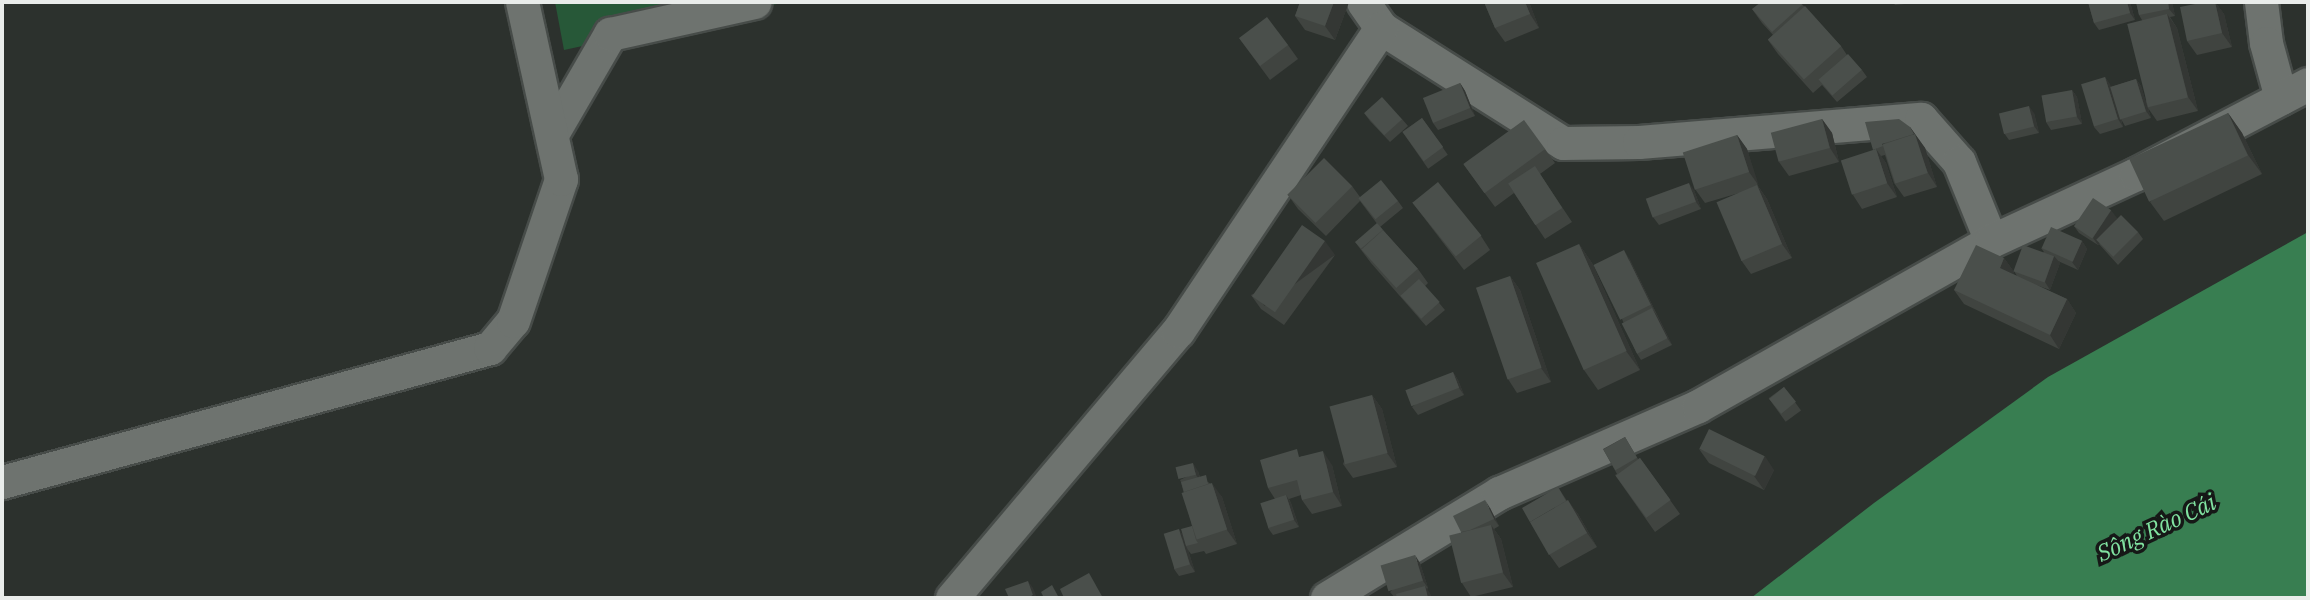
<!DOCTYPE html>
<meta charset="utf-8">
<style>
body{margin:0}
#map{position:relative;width:2310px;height:600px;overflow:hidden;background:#2c312d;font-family:"IBM Plex Serif",serif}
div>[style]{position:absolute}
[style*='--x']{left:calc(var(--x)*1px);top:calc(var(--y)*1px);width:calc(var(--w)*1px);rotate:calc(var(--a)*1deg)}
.green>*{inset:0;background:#275838}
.water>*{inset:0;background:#387e51}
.roads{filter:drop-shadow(2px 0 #474c49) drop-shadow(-2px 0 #474c49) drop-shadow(0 2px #474c49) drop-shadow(0 -2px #474c49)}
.street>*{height:33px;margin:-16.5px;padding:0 16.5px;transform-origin:16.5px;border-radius:16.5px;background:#6e736f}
.wall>*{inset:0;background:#404440;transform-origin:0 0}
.shaded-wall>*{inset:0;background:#343734;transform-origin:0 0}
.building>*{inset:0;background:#4a4f4b;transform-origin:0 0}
span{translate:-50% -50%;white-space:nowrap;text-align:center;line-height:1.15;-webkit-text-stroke:7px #161817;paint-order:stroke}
.water-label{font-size:23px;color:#81e3a1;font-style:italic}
.frame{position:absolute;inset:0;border:4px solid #e9ecea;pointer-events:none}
</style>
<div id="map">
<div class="green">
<div style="clip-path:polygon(555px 2px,786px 2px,564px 50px)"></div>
</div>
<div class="water">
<div style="clip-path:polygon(2308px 232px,2308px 598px,1751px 598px,1874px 503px,2048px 377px)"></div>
</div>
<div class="roads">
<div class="street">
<div style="--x:1363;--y:2;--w:32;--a:55"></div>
<div style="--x:1381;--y:28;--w:215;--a:32.3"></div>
<div style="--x:1563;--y:143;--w:76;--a:-0.8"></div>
<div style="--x:1639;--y:142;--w:283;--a:-4.7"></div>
<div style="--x:1921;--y:119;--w:57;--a:48.5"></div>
<div style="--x:1959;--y:162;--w:85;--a:67.9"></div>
<div style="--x:2261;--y:2;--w:41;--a:83"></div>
<div style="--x:2266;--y:43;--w:57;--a:74.7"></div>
<div style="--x:552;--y:134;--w:116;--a:-59.9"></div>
<div style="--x:610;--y:34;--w:148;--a:-12.5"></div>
<div style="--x:2;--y:482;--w:506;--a:-15.35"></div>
<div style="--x:490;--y:348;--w:35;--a:-50"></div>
<div style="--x:513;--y:321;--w:150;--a:-71.3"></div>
<div style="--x:561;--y:179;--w:181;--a:-102.4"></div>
<div style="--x:952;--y:598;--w:350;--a:-49.8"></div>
<div style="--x:1178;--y:331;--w:365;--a:-56.2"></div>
<div style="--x:1327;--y:598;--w:202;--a:-31.4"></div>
<div style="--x:1499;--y:493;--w:217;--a:-23.6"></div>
<div style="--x:1698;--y:406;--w:336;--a:-29.4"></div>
<div style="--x:1991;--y:241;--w:160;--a:-24.8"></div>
<div style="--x:2136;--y:174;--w:194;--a:-27.6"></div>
</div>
</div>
<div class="wall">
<div style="clip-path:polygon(1300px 2px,1349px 2px,1335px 40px,1305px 30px,1295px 16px)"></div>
<div style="clip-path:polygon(1484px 2px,1529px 2px,1539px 28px,1505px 42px,1495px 28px)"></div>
<div style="clip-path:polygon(1800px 2px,1841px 46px,1847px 55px,1862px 70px,1867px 77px,1837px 102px,1822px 85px,1813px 93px,1778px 54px,1768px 40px,1773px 35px,1762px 23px,1752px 9px)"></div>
<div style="clip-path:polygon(1893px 2px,1924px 2px,1895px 5px)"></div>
<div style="clip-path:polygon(2088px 2px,2130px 2px,2135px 20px,2099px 30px,2094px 23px)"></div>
<div style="clip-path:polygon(2136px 2px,2172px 2px,2175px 16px,2170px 17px,2177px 28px,2198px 111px,2157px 121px,2148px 108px,2151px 118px,2125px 126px,2121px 119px,2123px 127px,2100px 134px,2094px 127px,2105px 77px,2111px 87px,2136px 79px,2141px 86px,2146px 103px,2142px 20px,2139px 15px)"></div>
<div style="clip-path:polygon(2215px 2px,2224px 14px,2232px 47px,2197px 55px,2187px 41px)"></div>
<div style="clip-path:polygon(1239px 38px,1288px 45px,1298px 59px,1270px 80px)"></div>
<div style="clip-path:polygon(1460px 83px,1465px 91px,1475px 116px,1438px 130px,1433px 123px)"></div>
<div style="clip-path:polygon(2072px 90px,2077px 97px,2082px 124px,2051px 130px,2046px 122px)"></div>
<div style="clip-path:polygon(1364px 113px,1402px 119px,1408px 126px,1390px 142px,1370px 121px)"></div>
<div style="clip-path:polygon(2034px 113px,2039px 133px,2009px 140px,2004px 133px)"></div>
<div style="clip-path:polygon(2228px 113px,2242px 133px,2262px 174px,2164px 221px,2150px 202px)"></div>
<div style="left:1422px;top:118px;width:45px;height:24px;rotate:55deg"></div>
<div style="clip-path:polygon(1822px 119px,1832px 133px,1839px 162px,1789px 176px,1779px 162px)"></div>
<div style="clip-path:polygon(1910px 127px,1925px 148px,1937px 187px,1904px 197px,1894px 183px,1885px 155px,1881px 156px,1886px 163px,1897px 197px,1862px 209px,1853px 195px,1874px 150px)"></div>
<div style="clip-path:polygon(1737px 135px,1747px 149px,1758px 186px,1767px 199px,1792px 258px,1751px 274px,1741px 260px,1739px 193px,1705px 203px,1695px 189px)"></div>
<div style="clip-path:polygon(1545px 149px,1555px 163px,1540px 174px,1572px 222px,1545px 239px,1514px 193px,1495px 207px,1464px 165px)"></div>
<div style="clip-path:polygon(1352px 186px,1360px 197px,1398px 201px,1403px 208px,1380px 227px,1418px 269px,1428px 283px,1425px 286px,1445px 310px,1426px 326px,1371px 263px,1355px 242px,1378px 225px,1360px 201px,1326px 236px,1298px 209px,1288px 195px)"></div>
<div style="clip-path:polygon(1694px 190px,1701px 209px,1659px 225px,1653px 217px)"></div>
<div style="clip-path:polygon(1412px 202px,1481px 236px,1490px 250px,1464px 270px)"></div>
<div style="clip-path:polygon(2117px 218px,2113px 224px,2138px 232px,2143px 239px,2118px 265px,2099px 244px,2098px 245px,2079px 233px,2074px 226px)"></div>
<div style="clip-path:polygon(2082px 241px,2087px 249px,2078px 270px,2058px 261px,2060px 263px,2050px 290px,2036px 285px,2067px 299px,2076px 313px,2059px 349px,1964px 304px,1954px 290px,2004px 258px,2014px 272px,2013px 274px,2017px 276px,2014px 271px,2044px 252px,2041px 248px)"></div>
<div style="clip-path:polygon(1579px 244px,1592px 263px,1640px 370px,1598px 390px,1584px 370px)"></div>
<div style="clip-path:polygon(1335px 255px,1284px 325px,1261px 309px,1251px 295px)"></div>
<div style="clip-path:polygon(1629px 258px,1672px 345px,1641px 360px,1636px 352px,1622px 319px)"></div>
<div style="clip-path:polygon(1510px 276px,1520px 290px,1551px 382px,1517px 393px,1508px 379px)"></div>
<div style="clip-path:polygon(1453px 372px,1458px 380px,1464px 395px,1418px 415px,1412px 407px)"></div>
<div style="left:1784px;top:387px;width:29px;height:19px;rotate:54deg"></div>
<div style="clip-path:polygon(1372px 395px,1382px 409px,1397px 467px,1353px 478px,1343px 464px)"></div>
<div style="clip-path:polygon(1625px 437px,1638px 459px,1640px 458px,1680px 514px,1655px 532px,1615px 475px,1617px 474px,1603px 449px)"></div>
<div style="clip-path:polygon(1699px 449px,1774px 470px,1764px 490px,1709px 463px)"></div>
<div style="clip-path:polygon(1302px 456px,1332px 465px,1342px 506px,1312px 514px,1302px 500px,1301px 495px,1289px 499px,1291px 503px,1299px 527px,1273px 535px,1268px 528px,1275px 499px,1268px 488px)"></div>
<div style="clip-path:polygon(1198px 471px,1200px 477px,1211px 484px,1222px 497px,1237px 544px,1206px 554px,1204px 551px,1191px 554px,1188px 550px,1195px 572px,1179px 576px,1174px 569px,1183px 533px,1192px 526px,1181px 482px,1180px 480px)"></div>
<div style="clip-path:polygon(1558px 487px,1567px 501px,1578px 514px,1597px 547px,1559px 568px,1549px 554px)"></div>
<div style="clip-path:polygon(1490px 508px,1499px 526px,1494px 529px,1501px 539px,1513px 587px,1471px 597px,1462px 583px,1461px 532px)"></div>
<div style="clip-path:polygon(1420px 563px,1428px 588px,1427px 589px,1432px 598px,1395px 598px,1390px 592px)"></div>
</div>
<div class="shaded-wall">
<div style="clip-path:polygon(1334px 2px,1349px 2px,1335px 40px,1325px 26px)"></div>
<div style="clip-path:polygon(1525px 2px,1529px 2px,1539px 28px,1530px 14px)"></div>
<div style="clip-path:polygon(2127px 2px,2130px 2px,2135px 20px,2130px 13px)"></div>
<div style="clip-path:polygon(2168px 2px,2172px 2px,2175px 16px,2169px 9px)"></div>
<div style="clip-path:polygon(2215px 2px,2224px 14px,2232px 47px,2222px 33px)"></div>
<div style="clip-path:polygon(2167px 14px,2177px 28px,2198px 111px,2188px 97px)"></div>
<div style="clip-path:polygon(2105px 77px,2110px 84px,2123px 127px,2118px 119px)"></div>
<div style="clip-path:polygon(2136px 79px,2141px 86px,2151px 118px,2146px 111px)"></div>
<div style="clip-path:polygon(1460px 83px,1465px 91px,1475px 116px,1470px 108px)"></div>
<div style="clip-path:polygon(2072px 90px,2077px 97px,2082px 124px,2077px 117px)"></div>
<div style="clip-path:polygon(2029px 106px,2034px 113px,2039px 133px,2034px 126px)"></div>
<div style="clip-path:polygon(2228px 113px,2242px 133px,2262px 174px,2248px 155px)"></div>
<div style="clip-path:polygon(1822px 119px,1832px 133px,1839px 162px,1830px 148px)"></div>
<div style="clip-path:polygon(1910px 127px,1925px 148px,1937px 187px,1928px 173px)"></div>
<div style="clip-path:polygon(1737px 135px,1747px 149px,1759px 186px,1749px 172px)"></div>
<div style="clip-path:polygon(1876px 149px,1886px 163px,1897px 197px,1887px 183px)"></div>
<div style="clip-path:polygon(1689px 183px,1694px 190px,1701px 209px,1696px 202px)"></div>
<div style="clip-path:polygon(1757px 185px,1767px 199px,1792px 258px,1782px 244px)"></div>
<div style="clip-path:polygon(2111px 210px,2117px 218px,2099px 244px,2096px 240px,2099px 244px,2098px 245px,2093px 238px)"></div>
<div style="left:1325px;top:241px;width:17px;height:87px;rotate:54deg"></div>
<div style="clip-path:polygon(2082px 241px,2087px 249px,2078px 270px,2072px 262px)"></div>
<div style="clip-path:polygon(1579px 244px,1592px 263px,1640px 370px,1626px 351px)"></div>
<div style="clip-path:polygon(1624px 250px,1629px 258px,1656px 313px,1651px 305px)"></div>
<div style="clip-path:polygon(2054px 256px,2060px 263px,2050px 290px,2045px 282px)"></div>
<div style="clip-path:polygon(2004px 258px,2014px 272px,2010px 282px,2000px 268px)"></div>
<div style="clip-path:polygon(1510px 276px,1520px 290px,1551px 382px,1541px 368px)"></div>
<div style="clip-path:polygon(2067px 299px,2076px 313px,2059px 349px,2050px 335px)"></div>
<div style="clip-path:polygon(1652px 308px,1657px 315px,1672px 345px,1667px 338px)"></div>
<div style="clip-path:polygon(1453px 372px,1458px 380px,1464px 395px,1459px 388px)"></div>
<div style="clip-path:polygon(1372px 395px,1382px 409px,1397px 467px,1387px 453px)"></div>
<div style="clip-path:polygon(1323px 451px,1332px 465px,1342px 506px,1333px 492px)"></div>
<div style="clip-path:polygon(1765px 456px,1774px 470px,1764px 490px,1754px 476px)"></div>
<div style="clip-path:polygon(1193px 463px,1198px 471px,1201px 482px,1196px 475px)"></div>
<div style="clip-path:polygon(1212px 483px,1222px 497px,1237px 544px,1227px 530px)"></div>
<div style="clip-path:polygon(1286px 495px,1291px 503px,1299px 527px,1294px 520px)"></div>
<div style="clip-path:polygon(1485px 500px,1490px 508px,1499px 526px,1494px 519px)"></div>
<div style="clip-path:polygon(1568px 500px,1578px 514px,1597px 547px,1587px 533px)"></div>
<div style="clip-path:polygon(1491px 525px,1501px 539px,1513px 587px,1503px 573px)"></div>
<div style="clip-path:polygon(1179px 529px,1184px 536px,1186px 546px,1188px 550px,1195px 572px,1190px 564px)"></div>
<div style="clip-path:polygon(1415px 555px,1420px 563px,1428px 588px,1423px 581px)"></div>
<div style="clip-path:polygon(1028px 581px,1033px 588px,1037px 598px,1034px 598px)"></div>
<div style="clip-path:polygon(1425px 586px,1430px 593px,1432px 598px,1428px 598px)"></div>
</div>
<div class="building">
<div style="clip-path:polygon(1300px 2px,1334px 2px,1325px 26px,1295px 16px)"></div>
<div style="clip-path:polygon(1484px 2px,1525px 2px,1530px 14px,1495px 28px)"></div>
<div style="clip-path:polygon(1761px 2px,1800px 2px,1802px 5px,1772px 32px,1752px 9px)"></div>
<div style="clip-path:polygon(2088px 2px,2127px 2px,2130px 13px,2094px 23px)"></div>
<div style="clip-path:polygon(2136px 2px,2168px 2px,2169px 9px,2139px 15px)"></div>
<div style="clip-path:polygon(2205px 2px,2215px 2px,2222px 33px,2187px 41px,2180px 7px)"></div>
<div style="left:1805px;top:6px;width:54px;height:50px;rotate:48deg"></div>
<div style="left:2167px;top:14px;width:86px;height:41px;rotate:76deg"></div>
<div style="left:1267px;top:17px;width:35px;height:35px;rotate:53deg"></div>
<div style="left:1848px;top:54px;width:21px;height:39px;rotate:49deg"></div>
<div style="left:2105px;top:77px;width:44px;height:25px;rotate:73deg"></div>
<div style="left:2136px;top:79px;width:34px;height:27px;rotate:73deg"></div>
<div style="left:1460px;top:83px;width:27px;height:40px;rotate:68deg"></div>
<div style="left:2072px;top:90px;width:27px;height:31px;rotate:80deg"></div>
<div style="left:1382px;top:97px;width:30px;height:24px;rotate:48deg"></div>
<div style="left:2029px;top:106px;width:21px;height:31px;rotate:76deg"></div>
<div style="left:2228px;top:113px;width:47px;height:109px;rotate:65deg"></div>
<div style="left:1422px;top:118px;width:36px;height:24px;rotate:54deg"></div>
<div style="left:1822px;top:119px;width:30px;height:53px;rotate:75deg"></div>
<div style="clip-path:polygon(1899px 119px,1910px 127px,1914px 134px,1882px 144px,1883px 146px,1873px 150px,1865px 122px)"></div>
<div style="left:1524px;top:120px;width:36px;height:75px;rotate:54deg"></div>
<div style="left:1915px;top:134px;width:41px;height:34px;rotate:72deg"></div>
<div style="left:1737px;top:135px;width:39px;height:57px;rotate:72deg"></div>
<div style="left:1876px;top:149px;width:36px;height:37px;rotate:72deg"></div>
<div style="left:1324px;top:158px;width:40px;height:52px;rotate:45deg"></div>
<div style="left:1535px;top:166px;width:50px;height:32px;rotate:57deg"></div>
<div style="left:1381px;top:180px;width:27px;height:29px;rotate:51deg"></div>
<div style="left:1438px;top:182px;width:69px;height:33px;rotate:51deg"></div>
<div style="left:1689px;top:183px;width:20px;height:46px;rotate:70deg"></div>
<div style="left:1757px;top:185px;width:64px;height:44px;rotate:67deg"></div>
<div style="left:2093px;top:198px;width:22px;height:34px;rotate:34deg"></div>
<div style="left:2121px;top:215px;width:24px;height:35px;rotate:45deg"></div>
<div style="left:1377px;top:223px;width:9px;height:29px;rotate:49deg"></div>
<div style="left:1302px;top:225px;width:28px;height:87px;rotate:35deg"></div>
<div style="left:2051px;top:227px;width:34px;height:23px;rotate:24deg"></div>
<div style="left:1383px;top:230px;width:52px;height:29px;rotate:48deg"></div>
<div style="left:1579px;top:244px;width:117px;height:47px;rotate:66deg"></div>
<div style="clip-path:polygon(1976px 245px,2004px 258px,2000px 268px,2067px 299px,2050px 335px,1954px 290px)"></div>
<div style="left:2023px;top:245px;width:33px;height:28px;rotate:20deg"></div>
<div style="left:1624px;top:250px;width:61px;height:34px;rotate:64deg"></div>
<div style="left:1510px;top:276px;width:97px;height:36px;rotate:71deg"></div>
<div style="left:1419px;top:279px;width:31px;height:25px;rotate:48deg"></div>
<div style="left:1652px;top:308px;width:34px;height:34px;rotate:63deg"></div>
<div style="left:1453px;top:372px;width:17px;height:51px;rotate:69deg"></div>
<div style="left:1784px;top:387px;width:19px;height:19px;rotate:51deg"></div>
<div style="left:1372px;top:395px;width:60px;height:44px;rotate:75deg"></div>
<div style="left:1709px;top:429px;width:62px;height:22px;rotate:26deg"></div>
<div style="left:1625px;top:437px;width:24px;height:25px;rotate:60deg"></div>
<div style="clip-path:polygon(1297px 449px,1299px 457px,1323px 451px,1333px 492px,1302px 500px,1297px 480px,1268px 488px,1260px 460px)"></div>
<div style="left:1640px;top:458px;width:52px;height:30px;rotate:54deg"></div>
<div style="left:1193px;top:463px;width:12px;height:18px;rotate:76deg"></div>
<div style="clip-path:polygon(1206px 475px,1208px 484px,1184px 492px,1181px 482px)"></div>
<div style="left:1212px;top:483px;width:49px;height:32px;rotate:72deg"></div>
<div style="clip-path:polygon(1558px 487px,1566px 501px,1530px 522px,1531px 524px,1522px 508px)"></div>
<div style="left:1286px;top:495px;width:26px;height:27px;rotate:72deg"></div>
<div style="clip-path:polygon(1485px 500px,1494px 519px,1470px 530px,1461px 532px,1453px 516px)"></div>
<div style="left:1568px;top:500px;width:38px;height:44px;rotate:60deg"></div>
<div style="left:1491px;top:525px;width:49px;height:43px;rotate:76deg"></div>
<div style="clip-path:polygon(1192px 526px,1196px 540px,1198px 543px,1186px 546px,1181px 529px)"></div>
<div style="left:1179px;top:529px;width:37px;height:16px;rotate:73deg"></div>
<div style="left:1415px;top:555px;width:27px;height:36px;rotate:73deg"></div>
<div style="clip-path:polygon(1089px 573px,1103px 598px,1064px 598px,1060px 589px)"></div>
<div style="clip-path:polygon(1028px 581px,1033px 595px,1028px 598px,1009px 598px,1005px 589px)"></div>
<div style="clip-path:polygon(1052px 585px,1059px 598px,1044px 598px,1041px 592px)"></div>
<div style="clip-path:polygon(1425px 586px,1428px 598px,1397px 598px,1396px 594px)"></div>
</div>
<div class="water-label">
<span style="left:2156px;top:527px;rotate:-25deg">Sông Rào Cái</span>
</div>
<div class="frame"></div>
</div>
